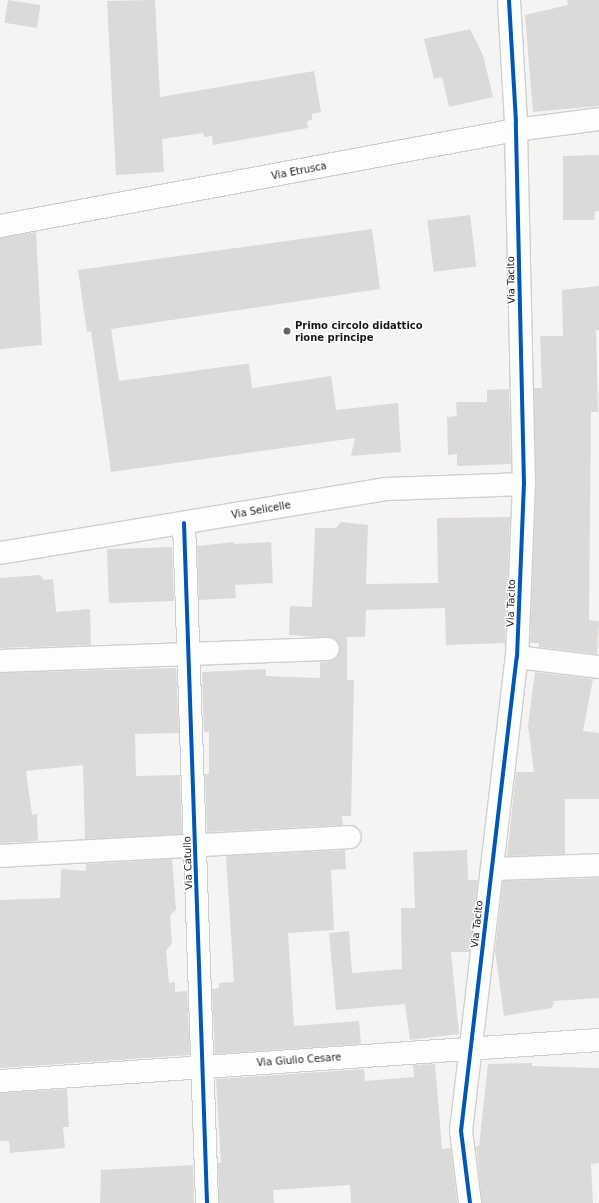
<!DOCTYPE html>
<style>
body{margin:0}
#map{position:relative;width:599px;height:1203px;overflow:hidden;background:#f6f4f2;font-family:"DejaVu Sans",sans-serif}
div>[style]{position:absolute}
[style*='--x']{left:calc(var(--x)*1px);top:calc(var(--y)*1px);width:calc(var(--w)*1px);rotate:calc(var(--a)*1deg)}
.building>*{inset:0;background:#dbdad9;transform-origin:0 0}
.roads{filter:drop-shadow(1px 0 #d0cfcd) drop-shadow(-1px 0 #d0cfcd) drop-shadow(0 1px #d0cfcd) drop-shadow(0 -1px #d0cfcd)}
.minor>*{height:22px;margin:-11px;padding:0 11px;transform-origin:11px;border-radius:11px;background:#fefdfd}
.cycleway>*{height:4px;margin:-2px;padding:0 2px;transform-origin:2px;border-radius:2px;background:#0057b8}
.dots>*{width:11px;height:11px;translate:-50% -50%;box-sizing:border-box;border:2px solid #fff;border-radius:50%}
span{translate:-50% -50%;white-space:nowrap;text-align:center;line-height:1.15;-webkit-text-stroke:3px #fff;paint-order:stroke}
.street-label{font-size:10px;color:#191816}
.poi-label{font-size:10px;color:#191816;font-weight:700}
.left{translate:0 -50%;text-align:left}
</style>
<div id="map">
<div class="building">
<div style="left:8px;top:0;width:33px;height:23px;rotate:9deg"></div>
<div style="clip-path:polygon(155px 0,160px 97px,314px 71px,321px 112px,312px 114px,312px 120px,307px 121px,308px 128px,213px 145px,212px 136px,204px 137px,203px 133px,162px 139px,164px 172px,116px 175px,107px 1px)"></div>
<div style="clip-path:polygon(567px 0,599px 0,599px 106px,533px 112px,525px 15px,568px 5px)"></div>
<div style="clip-path:polygon(470px 29px,483px 55px,493px 97px,449px 107px,442px 77px,434px 79px,424px 39px)"></div>
<div style="clip-path:polygon(599px 155px,599px 211px,595px 211px,594px 220px,563px 220px,563px 156px)"></div>
<div style="left:470px;top:215px;width:52px;height:43px;rotate:83deg"></div>
<div style="clip-path:polygon(372px 229px,380px 289px,111px 329px,119px 381px,245px 364px,249px 364px,252px 388px,331px 376px,336px 410px,398px 403px,401px 452px,351px 456px,355px 438px,111px 472px,91px 331px,87px 332px,78px 270px)"></div>
<div style="clip-path:polygon(36px 232px,42px 345px,0 349px,0 238px)"></div>
<div style="clip-path:polygon(599px 286px,599px 330px,596px 330px,598px 412px,591px 412px,589px 620px,599px 621px,597px 654px,539px 647px,539px 643px,530px 643px,536px 485px,534px 388px,542px 388px,540px 336px,563px 336px,562px 290px)"></div>
<div style="clip-path:polygon(509px 389px,511px 464px,457px 466px,457px 454px,448px 455px,447px 417px,457px 416px,456px 402px,487px 402px,487px 390px)"></div>
<div style="clip-path:polygon(510px 517px,505px 643px,446px 645px,445px 608px,366px 610px,365px 637px,347px 637px,347px 680px,354px 680px,351px 816px,342px 816px,343px 825px,207px 832px,205px 774px,209px 774px,209px 732px,204px 732px,202px 672px,266px 669px,266px 676px,320px 678px,320px 662px,334px 660px,339px 654px,339px 643px,333px 638px,289px 635px,290px 606px,312px 607px,315px 528px,336px 528px,341px 522px,368px 525px,366px 584px,438px 583px,437px 518px)"></div>
<div style="clip-path:polygon(234px 542px,234px 544px,271px 542px,273px 583px,235px 585px,236px 598px,199px 600px,197px 546px)"></div>
<div style="left:172px;top:547px;width:54px;height:65px;rotate:88deg"></div>
<div style="clip-path:polygon(40px 575px,44px 580px,53px 579px,56px 612px,90px 609px,91px 645px,0 648px,0 578px)"></div>
<div style="clip-path:polygon(176px 668px,179px 733px,135px 734px,136px 776px,180px 775px,182px 834px,85px 839px,83px 765px,26px 771px,32px 815px,37px 814px,38px 841px,0 843px,0 673px)"></div>
<div style="clip-path:polygon(535px 672px,593px 679px,583px 731px,599px 733px,599px 799px,565px 799px,565px 854px,507px 856px,516px 772px,534px 772px,528px 726px)"></div>
<div style="clip-path:polygon(345px 850px,346px 869px,331px 870px,334px 930px,288px 933px,294px 1026px,359px 1021px,361px 1044px,215px 1054px,212px 989px,219px 988px,219px 983px,234px 982px,226px 856px)"></div>
<div style="clip-path:polygon(467px 850px,468px 880px,478px 880px,470px 952px,451px 952px,459px 1034px,410px 1040px,405px 1004px,336px 1010px,329px 933px,349px 931px,352px 973px,402px 969px,401px 908px,415px 908px,413px 852px)"></div>
<div style="clip-path:polygon(172px 859px,176px 910px,170px 915px,172px 943px,166px 951px,169px 983px,175px 982px,175px 992px,187px 991px,190px 1055px,0 1068px,0 900px,60px 898px,61px 869px,86px 871px,86px 864px)"></div>
<div style="clip-path:polygon(599px 878px,599px 998px,554px 1001px,552px 1008px,504px 1016px,495px 951px,503px 881px)"></div>
<div style="clip-path:polygon(532px 1063px,532px 1066px,599px 1068px,599px 1163px,591px 1164px,593px 1203px,482px 1203px,476px 1146px,479px 1146px,488px 1064px)"></div>
<div style="clip-path:polygon(435px 1064px,442px 1149px,451px 1148px,457px 1203px,351px 1203px,350px 1185px,273px 1190px,274px 1203px,219px 1203px,218px 1163px,221px 1163px,216px 1079px,364px 1069px,365px 1081px,414px 1077px,413px 1065px)"></div>
<div style="clip-path:polygon(67px 1089px,69px 1127px,63px 1127px,65px 1148px,10px 1153px,9px 1141px,0 1141px,0 1093px)"></div>
<div style="clip-path:polygon(193px 1165px,194px 1203px,100px 1203px,101px 1170px)"></div>
</div>
<div class="roads">
<div class="minor">
<div style="--x:0;--y:226;--w:525;--a:-10.54"></div>
<div style="--x:516;--y:130;--w:84;--a:-7.5"></div>
<div style="--x:184;--y:523;--w:680;--a:88.06"></div>
<div style="--x:0;--y:553;--w:392;--a:-9.4"></div>
<div style="--x:387;--y:489;--w:137;--a:-2.1"></div>
<div style="--x:517;--y:657;--w:83;--a:7"></div>
<div style="--x:0;--y:661;--w:328;--a:-2.1"></div>
<div style="--x:0;--y:856;--w:350;--a:-3.1"></div>
<div style="--x:492;--y:869;--w:107;--a:-2.1"></div>
<div style="--x:0;--y:1081;--w:600;--a:-3.92"></div>
<div style="--x:470;--y:1203;--w:73;--a:-97.1"></div>
<div style="--x:461;--y:1131;--w:477;--a:-83.3"></div>
<div style="--x:517;--y:657;--w:173;--a:-87.7"></div>
<div style="--x:524;--y:484;--w:362;--a:-91.3"></div>
<div style="--x:516;--y:122;--w:122;--a:-93.3"></div>
</div>
</div>
<div class="cycleway">
<div style="--x:184;--y:523;--w:680;--a:88.06"></div>
<div style="--x:470;--y:1203;--w:73;--a:-97.1"></div>
<div style="--x:461;--y:1131;--w:477;--a:-83.3"></div>
<div style="--x:517;--y:657;--w:173;--a:-87.7"></div>
<div style="--x:524;--y:484;--w:362;--a:-91.3"></div>
<div style="--x:516;--y:122;--w:122;--a:-93.3"></div>
</div>
<div class="dots">
<div style="left:287px;top:331px;background:#666563"></div>
</div>
<div class="street-label">
<span style="left:299px;top:171px;rotate:-11deg">Via Etrusca</span>
<span style="left:511px;top:280px;rotate:-91deg">Via Tacito</span>
<span style="left:261px;top:510px;rotate:-10deg">Via Selicelle</span>
<span style="left:511px;top:603px;rotate:-88deg">Via Tacito</span>
<span style="left:188px;top:863px;rotate:-92deg">Via Catullo</span>
<span style="left:477px;top:924px;rotate:-84deg">Via Tacito</span>
<span style="left:299px;top:1060px;rotate:-4deg">Via Giulio Cesare</span>
</div>
<div class="poi-label">
<span class="left" style="left:295px;top:331px">Primo circolo didattico<br>rione principe</span>
</div>
</div>
